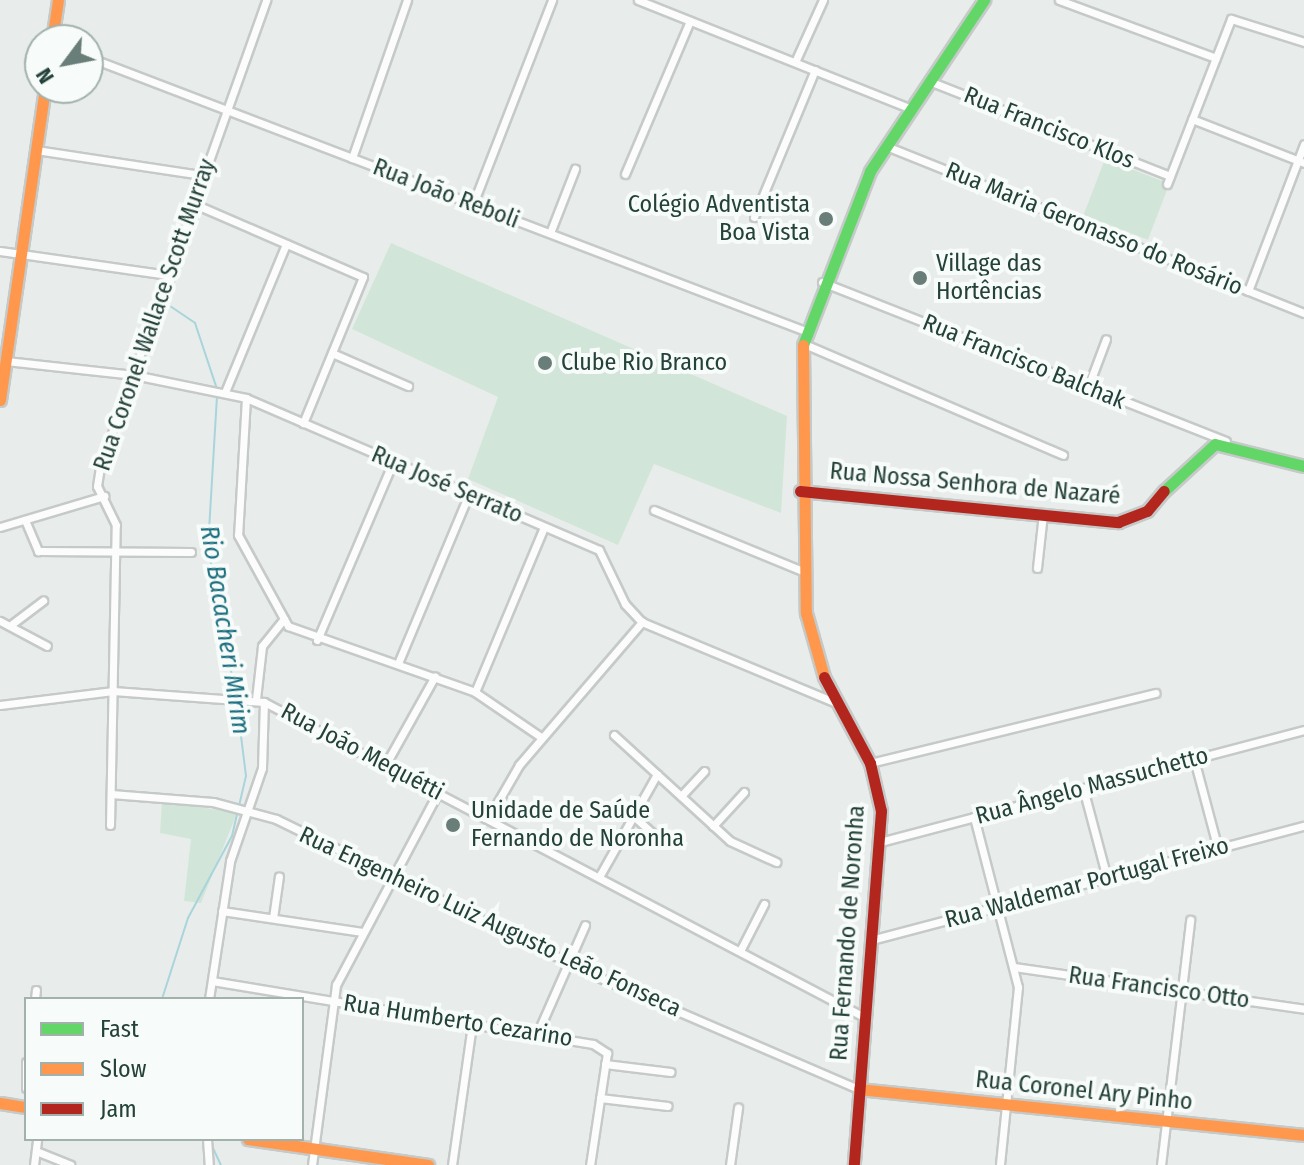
<!DOCTYPE html>
<meta charset="utf-8">
<style>
body{margin:0}
#map{position:relative;width:1304px;height:1165px;overflow:hidden;background:#e8edeb;font-family:"Fira Sans Condensed",sans-serif}
div>[style]{position:absolute}
[style*='--x']{left:calc(var(--x)*1px);top:calc(var(--y)*1px);width:calc(var(--w)*1px);rotate:calc(var(--a)*1deg)}
.green>*{inset:0;background:#d1e6d8;transform-origin:0 0}
.stream>*{height:2px;margin:-1px;padding:0 1px;transform-origin:1px;border-radius:1px;background:#a9d4db}
.roads{filter:drop-shadow(2px 0 #c5cac8) drop-shadow(-2px 0 #c5cac8) drop-shadow(0 2px #c5cac8) drop-shadow(0 -2px #c5cac8)}
.street>*{height:7px;margin:-3.5px;padding:0 3.5px;transform-origin:3.5px;border-radius:3.5px;background:#fcfcfc}
.fast>*{height:11px;margin:-5.5px;padding:0 5.5px;transform-origin:5.5px;border-radius:5.5px;background:#63d668}
.slow>*{height:11px;margin:-5.5px;padding:0 5.5px;transform-origin:5.5px;border-radius:5.5px;background:#ff974d}
.jam>*{height:11px;margin:-5.5px;padding:0 5.5px;transform-origin:5.5px;border-radius:5.5px;background:#b3261e}
.dots>*{width:22px;height:22px;translate:-50% -50%;box-sizing:border-box;border:4px solid #f7fbf9;border-radius:50%}
span{translate:-50% -50%;white-space:nowrap;text-align:center;line-height:1.15;-webkit-text-stroke:8px #f7fbf9;paint-order:stroke}
.street-label{font-size:24px;color:#24423a}
.poi-label{font-size:24px;color:#24423a}
.right{translate:-100% -50%;text-align:right}
.left{translate:0 -50%;text-align:left}
.water-label{font-size:26px;color:#1c6f80;font-style:italic}
.legend{position:absolute;left:24px;top:997px;width:280px;height:144px;box-sizing:border-box;background:#f7fbf9;border:2px solid #a3b1ad;margin:0;padding:10px 14px;list-style:none;font-size:24px;color:#24423a}
.legend li{display:flex;align-items:center;gap:16px;height:40px}
.legend b{width:40px;border:2px solid #a3b1ad}
.north{position:absolute;left:24px;top:24px;width:80px;height:80px;box-sizing:border-box;background:#f7fbf9;border:2px solid #a3b1ad;border-radius:50%;rotate:238deg;font-size:22px;font-weight:700;line-height:32px;text-align:center;color:#24423a}
.north::after{content:'';display:block;margin:auto;width:28px;height:36px;background:#697e78;clip-path:polygon(50% 0,100% 100%,50% 72%,0 100%)}
</style>
<div id="map">
<div class="green">
<div style="left:1105px;top:159px;width:69px;height:60px;rotate:21deg"></div>
<div style="clip-path:polygon(391px 243px,787px 416px,781px 513px,654px 464px,618px 545px,468px 479px,498px 397px,352px 329px)"></div>
<div style="clip-path:polygon(162px 801px,237px 813px,201px 903px,184px 901px,191px 839px,160px 833px)"></div>
</div>
<div class="stream">
<div style="--x:200;--y:203;--w:33;--a:-70"></div>
<div style="--x:198;--y:209;--w:100;--a:108.1"></div>
<div style="--x:167;--y:304;--w:34;--a:34"></div>
<div style="--x:195;--y:323;--w:70;--a:71.6"></div>
<div style="--x:217;--y:396;--w:151;--a:93.4"></div>
<div style="--x:208;--y:547;--w:154;--a:79.5"></div>
<div style="--x:162;--y:999;--w:85;--a:-72.2"></div>
<div style="--x:188;--y:918;--w:93;--a:-61.8"></div>
<div style="--x:232;--y:836;--w:62;--a:-76.9"></div>
<div style="--x:246;--y:776;--w:73;--a:-97.1"></div>
<div style="--x:212;--y:1146;--w:21;--a:65"></div>
</div>
<div class="roads">
<div class="street">
<div style="--x:638;--y:0;--w:293;--a:21.7"></div>
<div style="--x:1059;--y:0;--w:167;--a:20.3"></div>
<div style="--x:88;--y:57;--w:768;--a:20.91"></div>
<div style="--x:795;--y:62;--w:68;--a:-65.7"></div>
<div style="--x:929;--y:81;--w:259;--a:21.5"></div>
<div style="--x:1192;--y:119;--w:120;--a:21.4"></div>
<div style="--x:886;--y:146;--w:450;--a:21.8"></div>
<div style="--x:36;--y:150;--w:168;--a:8.6"></div>
<div style="--x:352;--y:158;--w:167;--a:-70.8"></div>
<div style="--x:625;--y:174;--w:166;--a:-67"></div>
<div style="--x:1167;--y:184;--w:177;--a:-68.8"></div>
<div style="--x:1231;--y:19;--w:77;--a:17.5"></div>
<div style="--x:192;--y:203;--w:186;--a:23.4"></div>
<div style="--x:363;--y:277;--w:158;--a:112.3"></div>
<div style="--x:473;--y:204;--w:219;--a:-68.8"></div>
<div style="--x:754;--y:217;--w:159;--a:-67.5"></div>
<div style="--x:550;--y:233;--w:69;--a:-68.7"></div>
<div style="--x:0;--y:251;--w:170;--a:8.1"></div>
<div style="--x:822;--y:282;--w:434;--a:21.5"></div>
<div style="--x:1248;--y:291;--w:157;--a:-69.1"></div>
<div style="--x:802;--y:343;--w:284;--a:23.2"></div>
<div style="--x:332;--y:353;--w:83;--a:23.5"></div>
<div style="--x:6;--y:361;--w:129;--a:6.2"></div>
<div style="--x:134;--y:375;--w:114;--a:11.6"></div>
<div style="--x:246;--y:398;--w:384;--a:23.3"></div>
<div style="--x:599;--y:550;--w:60;--a:64.3"></div>
<div style="--x:625;--y:604;--w:25;--a:47"></div>
<div style="--x:642;--y:622;--w:211;--a:22.6"></div>
<div style="--x:1088;--y:387;--w:51;--a:-69.4"></div>
<div style="--x:225;--y:392;--w:160;--a:-67.6"></div>
<div style="--x:246;--y:398;--w:137;--a:93.3"></div>
<div style="--x:238;--y:535;--w:104;--a:61.2"></div>
<div style="--x:288;--y:626;--w:198;--a:19.4"></div>
<div style="--x:475;--y:692;--w:80;--a:34.3"></div>
<div style="--x:654;--y:510;--w:161;--a:22.3"></div>
<div style="--x:25;--y:520;--w:34;--a:67"></div>
<div style="--x:38;--y:551;--w:153;--a:0.4"></div>
<div style="--x:0;--y:527;--w:109;--a:-16.6"></div>
<div style="--x:1037;--y:568;--w:54;--a:-83.7"></div>
<div style="--x:0;--y:621;--w:53;--a:28"></div>
<div style="--x:12;--y:624;--w:39;--a:-37"></div>
<div style="--x:317;--y:640;--w:194;--a:-66.9"></div>
<div style="--x:399;--y:661;--w:181;--a:-67.3"></div>
<div style="--x:475;--y:692;--w:179;--a:-67.3"></div>
<div style="--x:256;--y:699;--w:53;--a:-83.5"></div>
<div style="--x:262;--y:646;--w:35;--a:-51"></div>
<div style="--x:0;--y:705;--w:114;--a:-7.1"></div>
<div style="--x:113;--y:691;--w:151;--a:4.2"></div>
<div style="--x:264;--y:702;--w:678;--a:27.7"></div>
<div style="--x:614;--y:735;--w:157;--a:42.4"></div>
<div style="--x:730;--y:841;--w:51;--a:24.5"></div>
<div style="--x:1194;--y:759;--w:93;--a:75.1"></div>
<div style="--x:387;--y:762;--w:98;--a:-60.8"></div>
<div style="--x:870;--y:763;--w:294;--a:-13.8"></div>
<div style="--x:1083;--y:788;--w:93;--a:75.1"></div>
<div style="--x:111;--y:794;--w:102;--a:4.5"></div>
<div style="--x:213;--y:802;--w:65;--a:15.1"></div>
<div style="--x:276;--y:819;--w:364;--a:26.1"></div>
<div style="--x:603;--y:979;--w:279;--a:23.3"></div>
<div style="--x:681;--y:796;--w:34;--a:-47"></div>
<div style="--x:630;--y:813;--w:38;--a:42"></div>
<div style="--x:974;--y:817;--w:176;--a:75.5"></div>
<div style="--x:1018;--y:987;--w:179;--a:95.8"></div>
<div style="--x:488;--y:819;--w:62;--a:-60.1"></div>
<div style="--x:519;--y:765;--w:189;--a:-49.3"></div>
<div style="--x:110;--y:825;--w:300;--a:-88.9"></div>
<div style="--x:116;--y:525;--w:43;--a:-116"></div>
<div style="--x:97;--y:486;--w:19;--a:-81"></div>
<div style="--x:100;--y:467;--w:496;--a:-70.4"></div>
<div style="--x:713;--y:826;--w:46;--a:-47.6"></div>
<div style="--x:880;--y:842;--w:439;--a:-14.8"></div>
<div style="--x:599;--y:877;--w:118;--a:-60.6"></div>
<div style="--x:222;--y:911;--w:142;--a:8.5"></div>
<div style="--x:273;--y:918;--w:42;--a:-81.9"></div>
<div style="--x:871;--y:940;--w:448;--a:-14.8"></div>
<div style="--x:740;--y:951;--w:53;--a:-62.9"></div>
<div style="--x:1014;--y:967;--w:293;--a:8.2"></div>
<div style="--x:212;--y:981;--w:386;--a:9.4"></div>
<div style="--x:593;--y:1044;--w:17;--a:33"></div>
<div style="--x:607;--y:1053;--w:113;--a:98.6"></div>
<div style="--x:35;--y:999;--w:9;--a:-84"></div>
<div style="--x:209;--y:999;--w:140;--a:-81.3"></div>
<div style="--x:230;--y:861;--w:98;--a:-71"></div>
<div style="--x:262;--y:768;--w:66;--a:-88.3"></div>
<div style="--x:537;--y:1034;--w:119;--a:-66.2"></div>
<div style="--x:26;--y:1062;--w:26;--a:90"></div>
<div style="--x:605;--y:1064;--w:66;--a:6.9"></div>
<div style="--x:600;--y:1098;--w:68;--a:6.7"></div>
<div style="--x:207;--y:1139;--w:26;--a:86"></div>
<div style="--x:36;--y:1151;--w:37;--a:22"></div>
<div style="--x:34;--y:1165;--w:26;--a:-83"></div>
<div style="--x:312;--y:1165;--w:182;--a:-82.4"></div>
<div style="--x:336;--y:985;--w:218;--a:-62.1"></div>
<div style="--x:452;--y:1165;--w:142;--a:-81.9"></div>
<div style="--x:730;--y:1165;--w:58;--a:-82"></div>
<div style="--x:1161;--y:1165;--w:247;--a:-83.2"></div>
</div>
<div class="fast">
<div style="--x:803;--y:345;--w:186;--a:-68.9"></div>
<div style="--x:870;--y:171;--w:206;--a:-56.3"></div>
<div style="--x:1164;--y:491;--w:69;--a:-42.7"></div>
<div style="--x:1215;--y:444;--w:92;--a:13.9"></div>
</div>
<div class="slow">
<div style="--x:52;--y:40;--w:40;--a:-81.5"></div>
<div style="--x:803;--y:345;--w:268;--a:89.4"></div>
<div style="--x:806;--y:613;--w:66;--a:74.3"></div>
<div style="--x:0;--y:400;--w:315;--a:-81.8"></div>
<div style="--x:859;--y:1089;--w:447;--a:5.9"></div>
<div style="--x:0;--y:1103;--w:26;--a:9"></div>
<div style="--x:248;--y:1139;--w:182;--a:8.2"></div>
</div>
<div class="jam">
<div style="--x:800;--y:491;--w:320;--a:5.6"></div>
<div style="--x:1118;--y:522;--w:31;--a:-21"></div>
<div style="--x:1147;--y:511;--w:26;--a:-50"></div>
<div style="--x:824;--y:677;--w:98;--a:61.9"></div>
<div style="--x:870;--y:763;--w:49;--a:77.1"></div>
<div style="--x:881;--y:811;--w:355;--a:94.4"></div>
</div>
</div>
<div class="dots">
<div style="left:826px;top:219px;background:#697e78"></div>
<div style="left:920px;top:278px;background:#697e78"></div>
<div style="left:545px;top:363px;background:#697e78"></div>
<div style="left:453px;top:825px;background:#697e78"></div>
</div>
<div class="street-label">
<span style="left:1049px;top:128px;rotate:22deg">Rua Francisco Klos</span>
<span style="left:446px;top:194px;rotate:21deg">Rua João Reboli</span>
<span style="left:1094px;top:229px;rotate:22deg">Rua Maria Geronasso do Rosário</span>
<span style="left:155px;top:315px;rotate:-71deg">Rua Coronel Wallace Scott Murray</span>
<span style="left:1024px;top:362px;rotate:22deg">Rua Francisco Balchak</span>
<span style="left:975px;top:484px;rotate:5deg">Rua Nossa Senhora de Nazaré</span>
<span style="left:447px;top:485px;rotate:23deg">Rua José Serrato</span>
<span style="left:362px;top:752px;rotate:28deg">Rua João Mequétti</span>
<span style="left:1092px;top:786px;rotate:-15deg">Rua Ângelo Massuchetto</span>
<span style="left:1087px;top:883px;rotate:-15deg">Rua Waldemar Portugal Freixo</span>
<span style="left:490px;top:922px;rotate:25deg">Rua Engenheiro Luiz Augusto Leão Fonseca</span>
<span style="left:848px;top:933px;rotate:-86deg">Rua Fernando de Noronha</span>
<span style="left:1159px;top:988px;rotate:8deg">Rua Francisco Otto</span>
<span style="left:458px;top:1021px;rotate:9deg">Rua Humberto Cezarino</span>
<span style="left:1084px;top:1091px;rotate:6deg">Rua Coronel Ary Pinho</span>
</div>
<div class="poi-label">
<span class="right" style="left:810px;top:219px">Colégio Adventista<br>Boa Vista</span>
<span class="left" style="left:936px;top:278px">Village das<br>Hortências</span>
<span class="left" style="left:561px;top:363px">Clube Rio Branco</span>
<span class="left" style="left:471px;top:825px">Unidade de Saúde<br>Fernando de Noronha</span>
</div>
<div class="water-label">
<span style="left:225px;top:630px;rotate:81deg">Rio Bacacheri Mirim</span>
</div>
<ul class="legend">
<li><b style="height:10px;background:#63d668"></b>Fast</li>
<li><b style="height:10px;background:#ff974d"></b>Slow</li>
<li><b style="height:10px;background:#b3261e"></b>Jam</li>
</ul>
<div class="north">N</div>
</div>
